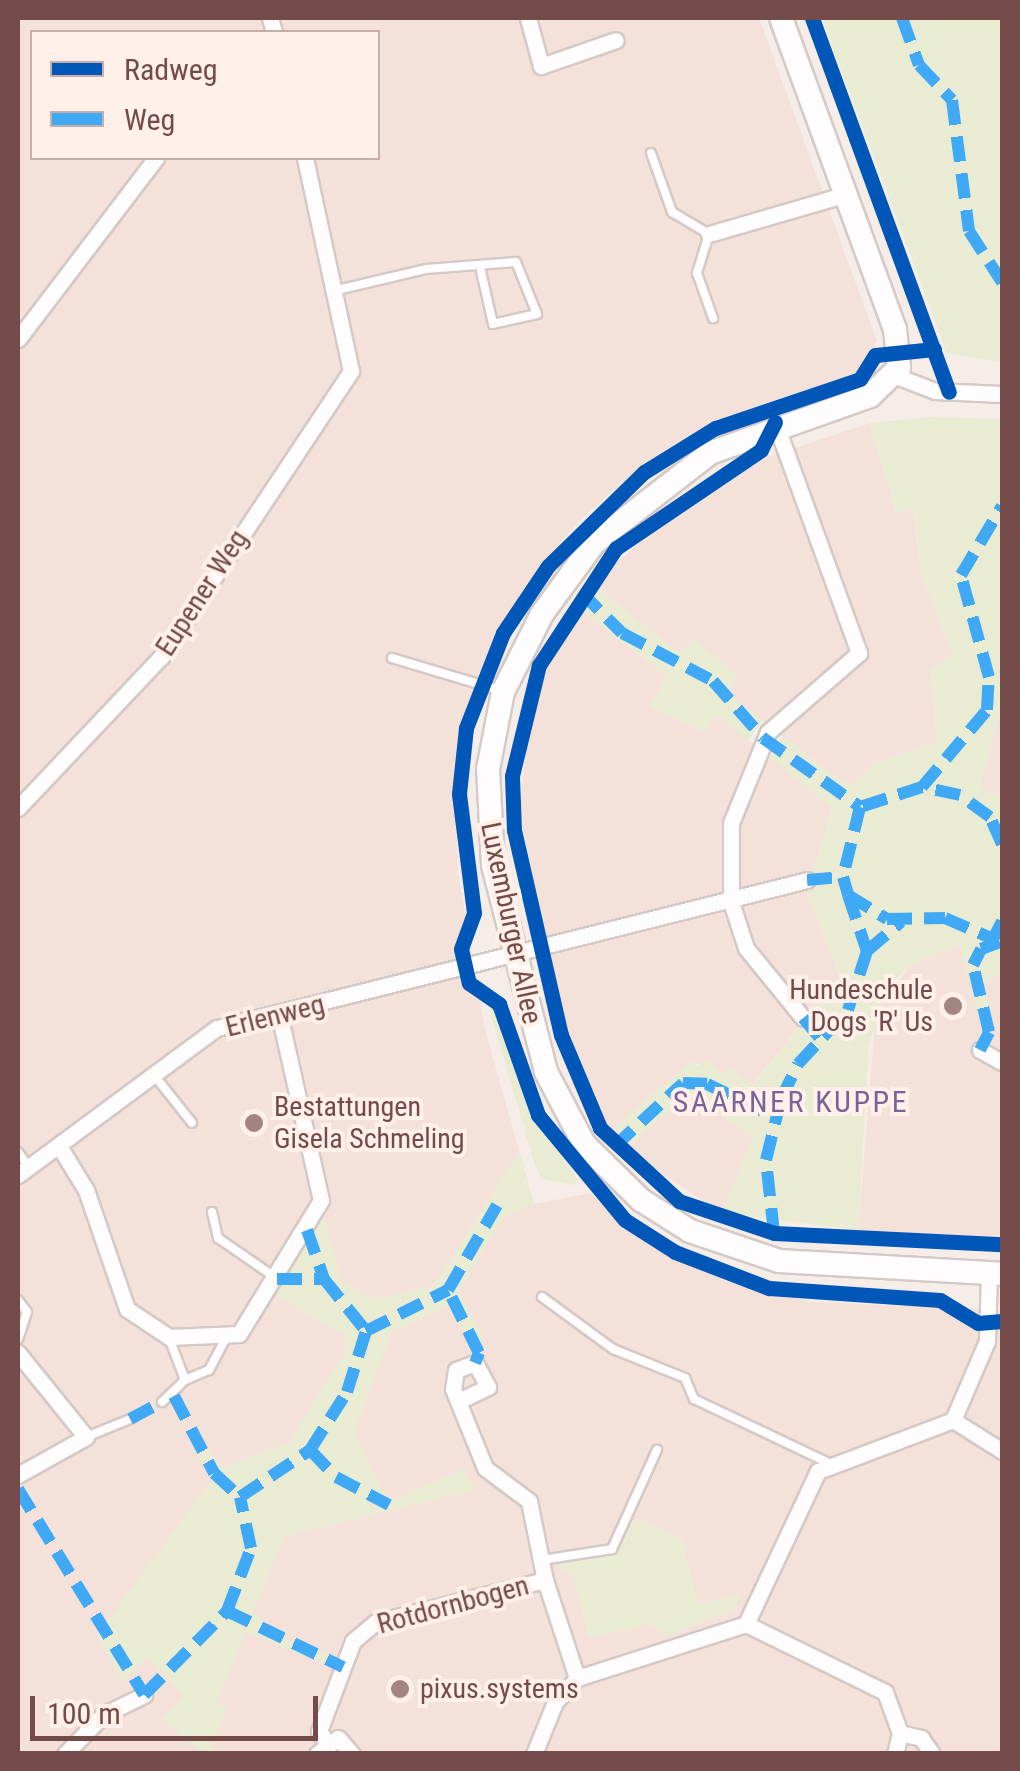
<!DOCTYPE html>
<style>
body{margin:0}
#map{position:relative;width:1020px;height:1771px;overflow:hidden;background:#f6ede9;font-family:"Roboto Condensed",sans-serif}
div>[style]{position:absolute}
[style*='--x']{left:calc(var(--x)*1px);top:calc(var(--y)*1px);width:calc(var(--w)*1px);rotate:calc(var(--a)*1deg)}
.residential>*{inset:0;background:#f3e1da}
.green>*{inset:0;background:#e9ebd3}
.roads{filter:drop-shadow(2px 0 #d4c9c6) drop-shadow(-2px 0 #d4c9c6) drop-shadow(0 2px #d4c9c6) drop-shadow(0 -2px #d4c9c6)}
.lane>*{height:8px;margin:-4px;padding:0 4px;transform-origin:4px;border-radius:4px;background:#fefcfc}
.street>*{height:15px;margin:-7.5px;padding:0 7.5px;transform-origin:7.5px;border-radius:7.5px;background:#fefcfc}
.secondary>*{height:22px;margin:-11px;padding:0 11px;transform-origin:11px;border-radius:11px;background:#fefcfc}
.quiet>*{height:12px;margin-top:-6px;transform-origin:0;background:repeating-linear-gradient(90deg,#3fa9f5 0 25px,transparent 0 37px)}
.cycleway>*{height:15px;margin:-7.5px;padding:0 7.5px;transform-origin:7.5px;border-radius:7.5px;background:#0057b8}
.dots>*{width:28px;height:28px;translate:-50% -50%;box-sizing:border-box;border:5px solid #fff0e9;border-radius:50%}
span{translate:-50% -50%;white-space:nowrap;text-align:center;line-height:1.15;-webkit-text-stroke:8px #fff0e9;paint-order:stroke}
.street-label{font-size:28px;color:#744b49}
.poi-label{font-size:28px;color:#744b49}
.right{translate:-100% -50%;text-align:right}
.left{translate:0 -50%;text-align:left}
.neighbourhood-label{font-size:30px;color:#776498;letter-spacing:2.5px}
.frame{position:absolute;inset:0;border:20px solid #744b49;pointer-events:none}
.legend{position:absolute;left:30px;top:30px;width:350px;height:130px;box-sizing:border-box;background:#fff0e9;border:2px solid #c7aea9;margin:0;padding:12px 18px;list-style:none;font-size:30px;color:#744b49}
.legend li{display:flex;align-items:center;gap:20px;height:50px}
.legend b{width:50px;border:2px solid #c7aea9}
.scale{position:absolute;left:30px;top:1696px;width:288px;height:45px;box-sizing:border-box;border:5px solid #744b49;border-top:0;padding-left:12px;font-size:30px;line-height:35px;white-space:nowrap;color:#744b49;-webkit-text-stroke:8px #fff0e9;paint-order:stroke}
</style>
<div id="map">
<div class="residential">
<div style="clip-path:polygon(evenodd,18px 18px,759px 18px,877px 341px,859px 372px,715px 420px,641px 466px,576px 524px,521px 592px,463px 715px,454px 772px,458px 873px,485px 1029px,534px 1204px,591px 1193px,642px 1239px,722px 1280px,811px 1302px,1002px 1310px,1002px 1753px,18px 1753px,18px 18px,32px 32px,378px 32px,378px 158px,32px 158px,32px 32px)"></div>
<div style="clip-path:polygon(870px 423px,896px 512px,913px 509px,921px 573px,953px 654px,931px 670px,937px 742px,875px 763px,849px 787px,726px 693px,696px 639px,679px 653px,592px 584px,690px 499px,758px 460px)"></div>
<div style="clip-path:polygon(576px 607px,667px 676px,651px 707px,715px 713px,832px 807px,807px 893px,840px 977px,752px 1085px,691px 1061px,610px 1132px,567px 1040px,519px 809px,532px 705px)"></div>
<div style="clip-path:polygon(1002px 705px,1002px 798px,980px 788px)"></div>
<div style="clip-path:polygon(959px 944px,992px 1018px,984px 982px,1002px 973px,1002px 1238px,858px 1230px,876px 1012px,910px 965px)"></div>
<div style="clip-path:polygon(688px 1095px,754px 1136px,722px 1213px,625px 1149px)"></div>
</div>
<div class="green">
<div style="clip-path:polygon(822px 18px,1002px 18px,1002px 362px,947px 353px)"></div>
<div style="clip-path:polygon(931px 417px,1002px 419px,1002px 705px,980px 788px,1002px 798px,1002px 973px,984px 982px,992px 1019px,980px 1023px,959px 944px,910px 965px,889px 986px,869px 1045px,858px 1230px,722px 1213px,753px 1136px,688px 1095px,625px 1149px,610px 1132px,692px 1060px,699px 1067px,708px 1059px,722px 1074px,730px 1068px,753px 1085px,840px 977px,807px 893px,832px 807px,770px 758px,783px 737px,849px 787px,875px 763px,937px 742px,931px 670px,953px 654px,921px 573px,914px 509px,896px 512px,870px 423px)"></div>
<div style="clip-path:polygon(592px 584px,679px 653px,695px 638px,738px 676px,727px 693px,762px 720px,748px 741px,716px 714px,705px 732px,650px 707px,667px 676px,576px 607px)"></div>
<div style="clip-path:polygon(495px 1004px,526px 1102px,579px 1181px,572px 1185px,542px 1179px,535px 1165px,488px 1005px)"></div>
<div style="clip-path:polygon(519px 1152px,534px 1204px,504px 1217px,459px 1291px,484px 1339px,472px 1347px,449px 1306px,392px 1331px,354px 1433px,388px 1502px,464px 1469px,475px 1490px,284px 1536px,253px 1613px,275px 1634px,337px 1658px,333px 1667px,246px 1632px,216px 1703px,227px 1708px,211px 1747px,218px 1753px,200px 1753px,162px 1719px,185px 1697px,148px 1657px,122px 1682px,97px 1635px,211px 1481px,191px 1440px,199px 1434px,221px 1468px,288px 1443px,345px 1353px,345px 1335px,275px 1295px,324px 1216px,341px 1281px,373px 1300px,433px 1286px)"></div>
<div style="clip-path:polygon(628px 1516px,682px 1538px,698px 1604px,743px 1594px,733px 1610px,667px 1636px,649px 1624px,588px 1638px,574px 1577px,555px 1565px,613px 1555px)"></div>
</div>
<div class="roads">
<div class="lane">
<div style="--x:651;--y:153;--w:63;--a:70.4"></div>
<div style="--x:672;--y:212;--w:43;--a:30.7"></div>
<div style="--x:709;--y:234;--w:41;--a:107.1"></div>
<div style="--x:697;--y:273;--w:48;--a:70.4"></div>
<div style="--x:337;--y:290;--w:91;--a:-13.3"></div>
<div style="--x:426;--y:269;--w:90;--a:-4.4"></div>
<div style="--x:516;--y:262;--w:56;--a:68"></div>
<div style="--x:537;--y:314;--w:45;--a:167.2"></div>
<div style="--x:493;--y:324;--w:54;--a:-102.8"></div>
<div style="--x:392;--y:658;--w:115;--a:16.7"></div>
<div style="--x:154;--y:1075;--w:61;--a:51.6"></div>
<div style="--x:18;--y:1152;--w:19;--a:54"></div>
<div style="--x:212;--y:1212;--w:27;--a:77"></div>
<div style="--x:218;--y:1238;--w:67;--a:34.6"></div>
<div style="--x:542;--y:1297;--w:88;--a:36.2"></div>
<div style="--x:613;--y:1349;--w:78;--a:21.9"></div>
<div style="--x:685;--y:1378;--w:23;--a:67"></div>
<div style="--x:694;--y:1399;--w:149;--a:25.4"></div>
<div style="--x:18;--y:1300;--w:15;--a:53"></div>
<div style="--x:27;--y:1312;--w:28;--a:108"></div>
<div style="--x:169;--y:1338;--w:45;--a:69.1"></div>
<div style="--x:185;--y:1380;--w:26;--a:-23"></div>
<div style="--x:209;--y:1370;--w:34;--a:-62"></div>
<div style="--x:162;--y:1402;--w:32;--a:-44"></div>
<div style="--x:86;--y:1437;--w:48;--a:-22.2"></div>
<div style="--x:542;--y:1560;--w:71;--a:-8.9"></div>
<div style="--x:612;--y:1549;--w:109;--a:-65.6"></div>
</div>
<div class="street">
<div style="--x:270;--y:18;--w:15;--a:74"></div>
<div style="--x:528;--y:18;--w:50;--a:74.8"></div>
<div style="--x:541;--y:66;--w:79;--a:-19.1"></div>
<div style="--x:709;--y:234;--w:144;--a:-16.2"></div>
<div style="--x:18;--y:339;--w:228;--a:-52.7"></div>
<div style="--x:896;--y:376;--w:42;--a:21"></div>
<div style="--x:935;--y:391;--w:67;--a:2.6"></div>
<div style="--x:775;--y:422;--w:246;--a:70"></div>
<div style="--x:859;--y:653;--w:121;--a:139"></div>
<div style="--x:768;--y:732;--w:98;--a:112.1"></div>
<div style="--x:731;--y:823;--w:79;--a:90"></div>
<div style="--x:731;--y:902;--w:48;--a:71.9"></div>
<div style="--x:746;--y:948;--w:90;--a:50.8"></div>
<div style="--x:18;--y:808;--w:208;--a:-46.6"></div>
<div style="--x:161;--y:657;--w:343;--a:-56.4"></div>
<div style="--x:351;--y:371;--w:218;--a:-102.2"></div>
<div style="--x:980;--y:1050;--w:25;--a:29"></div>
<div style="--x:59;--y:1146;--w:52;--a:58.5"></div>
<div style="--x:86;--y:1190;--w:126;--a:71"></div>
<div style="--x:127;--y:1309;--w:50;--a:33.7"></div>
<div style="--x:169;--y:1337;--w:70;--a:-2.5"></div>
<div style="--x:239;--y:1334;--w:157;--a:-58.5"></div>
<div style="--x:321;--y:1200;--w:191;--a:-102.7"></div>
<div style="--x:18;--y:1175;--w:247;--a:-36.5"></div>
<div style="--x:217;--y:1028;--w:608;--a:-14.08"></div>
<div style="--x:18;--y:1353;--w:108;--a:51"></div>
<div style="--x:86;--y:1437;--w:78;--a:150.8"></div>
<div style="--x:463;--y:1399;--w:28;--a:-26"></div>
<div style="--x:488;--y:1387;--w:27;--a:-118"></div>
<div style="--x:475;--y:1363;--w:20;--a:160"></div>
<div style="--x:456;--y:1370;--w:19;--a:99"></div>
<div style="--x:453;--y:1389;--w:85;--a:67.9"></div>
<div style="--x:485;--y:1468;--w:55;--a:36.9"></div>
<div style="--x:529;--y:1501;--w:81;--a:78.6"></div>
<div style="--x:953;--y:1420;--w:58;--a:32.3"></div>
<div style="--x:746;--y:1624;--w:155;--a:26.1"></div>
<div style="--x:885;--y:1692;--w:44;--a:69.9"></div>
<div style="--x:900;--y:1733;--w:22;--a:103"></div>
<div style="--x:900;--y:1733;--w:22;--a:13"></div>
<div style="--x:921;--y:1738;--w:19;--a:55"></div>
<div style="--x:325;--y:1740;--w:11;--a:-124"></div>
<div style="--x:319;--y:1731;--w:96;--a:-69.3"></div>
<div style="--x:353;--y:1641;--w:30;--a:-40"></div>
<div style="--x:376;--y:1622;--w:174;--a:-14"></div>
<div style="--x:545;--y:1580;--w:103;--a:71.9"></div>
<div style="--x:65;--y:1754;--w:54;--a:-45.7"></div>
<div style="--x:103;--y:1715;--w:46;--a:-26"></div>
<div style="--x:317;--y:1754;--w:26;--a:-37"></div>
<div style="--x:338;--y:1738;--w:21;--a:49"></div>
<div style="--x:534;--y:1754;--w:56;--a:-68"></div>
<div style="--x:555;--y:1702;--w:33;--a:-47"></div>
<div style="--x:577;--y:1678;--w:177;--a:-17.7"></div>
<div style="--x:746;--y:1624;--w:169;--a:-64.8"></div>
<div style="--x:818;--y:1471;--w:144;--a:-20.7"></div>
<div style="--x:953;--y:1420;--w:86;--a:-66.7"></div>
<div style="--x:987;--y:1341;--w:69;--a:-88.3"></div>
</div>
<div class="secondary">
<div style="--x:781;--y:18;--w:331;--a:69.9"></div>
<div style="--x:895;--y:329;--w:39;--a:84"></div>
<div style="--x:899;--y:368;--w:40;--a:136"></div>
<div style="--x:870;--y:396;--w:170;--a:160.4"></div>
<div style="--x:710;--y:453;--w:147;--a:142.2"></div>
<div style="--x:594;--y:543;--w:88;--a:126.2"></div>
<div style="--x:542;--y:614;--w:87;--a:116.6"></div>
<div style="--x:503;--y:692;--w:78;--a:101"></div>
<div style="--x:488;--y:769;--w:96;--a:87"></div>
<div style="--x:493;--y:865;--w:214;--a:75.6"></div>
<div style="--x:546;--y:1072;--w:81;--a:62.2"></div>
<div style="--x:584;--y:1144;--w:80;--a:44.5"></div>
<div style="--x:641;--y:1200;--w:58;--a:32.3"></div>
<div style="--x:690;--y:1231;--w:94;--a:18.6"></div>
<div style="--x:779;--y:1261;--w:223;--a:3.3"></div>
</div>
</div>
<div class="quiet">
<div style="--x:902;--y:18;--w:50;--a:70.1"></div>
<div style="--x:919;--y:65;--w:48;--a:46.7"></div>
<div style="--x:952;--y:100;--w:132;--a:82.6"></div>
<div style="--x:969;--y:231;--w:61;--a:57.1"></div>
<div style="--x:581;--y:592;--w:58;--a:45"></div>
<div style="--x:622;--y:633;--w:103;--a:27.8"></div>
<div style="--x:713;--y:681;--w:76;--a:48.7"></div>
<div style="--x:763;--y:738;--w:119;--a:35.4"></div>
<div style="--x:922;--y:787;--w:101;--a:-49.8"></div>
<div style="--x:987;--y:710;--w:33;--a:-87"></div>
<div style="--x:989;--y:677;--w:106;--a:-105.4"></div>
<div style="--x:961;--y:575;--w:80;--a:-59.3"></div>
<div style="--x:1002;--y:844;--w:30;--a:-114"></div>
<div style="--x:990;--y:817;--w:37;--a:-144"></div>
<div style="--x:960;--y:795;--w:39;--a:-168"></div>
<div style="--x:922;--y:787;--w:65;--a:162.1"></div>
<div style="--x:860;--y:807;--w:72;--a:103.7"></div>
<div style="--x:843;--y:877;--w:19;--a:74"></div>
<div style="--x:848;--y:895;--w:46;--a:31.6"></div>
<div style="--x:887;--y:919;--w:58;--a:-1"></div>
<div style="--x:945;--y:918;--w:52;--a:23.6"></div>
<div style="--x:993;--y:939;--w:20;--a:-63"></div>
<div style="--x:807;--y:880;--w:36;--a:-5"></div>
<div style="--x:848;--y:895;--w:59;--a:71.3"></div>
<div style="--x:803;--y:1018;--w:26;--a:50"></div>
<div style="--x:980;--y:1050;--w:20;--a:-63"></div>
<div style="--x:989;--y:1032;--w:69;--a:-103.4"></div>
<div style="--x:973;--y:965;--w:18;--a:-63"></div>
<div style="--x:981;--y:949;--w:20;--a:-20"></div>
<div style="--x:614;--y:1147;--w:94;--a:-42.8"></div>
<div style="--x:683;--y:1083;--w:24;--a:2"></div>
<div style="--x:707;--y:1084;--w:80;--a:25.9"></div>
<div style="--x:307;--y:1230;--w:52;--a:70.9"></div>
<div style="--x:324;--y:1279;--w:67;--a:51.1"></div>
<div style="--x:774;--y:1233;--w:73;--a:-96.3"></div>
<div style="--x:766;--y:1160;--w:63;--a:-76.2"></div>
<div style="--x:781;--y:1099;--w:39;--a:-64"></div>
<div style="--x:798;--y:1064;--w:74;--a:-47.2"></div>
<div style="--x:848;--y:1010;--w:62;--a:-72.1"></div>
<div style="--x:867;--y:951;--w:45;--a:-40.5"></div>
<div style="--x:277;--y:1279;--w:47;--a:0"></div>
<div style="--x:475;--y:1363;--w:11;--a:-68"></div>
<div style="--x:479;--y:1353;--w:70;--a:-116.2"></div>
<div style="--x:448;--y:1290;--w:98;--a:-60"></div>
<div style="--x:174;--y:1396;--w:87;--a:62.5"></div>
<div style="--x:214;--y:1473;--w:35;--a:43"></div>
<div style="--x:130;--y:1419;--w:36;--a:-28"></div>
<div style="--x:310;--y:1450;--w:69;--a:-57.5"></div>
<div style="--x:347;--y:1392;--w:64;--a:-72.7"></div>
<div style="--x:366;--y:1331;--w:92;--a:-26.6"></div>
<div style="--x:18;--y:1489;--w:241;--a:58.5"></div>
<div style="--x:144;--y:1695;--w:118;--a:-45.3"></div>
<div style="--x:227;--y:1611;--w:67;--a:-69.1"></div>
<div style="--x:251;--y:1548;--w:52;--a:-102.2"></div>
<div style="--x:240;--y:1497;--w:84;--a:-33.9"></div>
<div style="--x:310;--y:1450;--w:37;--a:46"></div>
<div style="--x:336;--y:1477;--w:60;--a:27.8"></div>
<div style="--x:227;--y:1611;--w:129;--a:25.8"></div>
</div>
<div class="cycleway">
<div style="--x:812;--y:18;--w:398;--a:69.9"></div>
<div style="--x:934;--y:349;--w:59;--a:174.2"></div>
<div style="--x:875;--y:355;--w:28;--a:122"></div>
<div style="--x:860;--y:379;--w:153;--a:161.3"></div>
<div style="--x:715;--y:428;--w:84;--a:148.2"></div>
<div style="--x:644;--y:472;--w:134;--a:135.6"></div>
<div style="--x:548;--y:566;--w:81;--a:123.9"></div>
<div style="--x:503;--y:633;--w:102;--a:111.3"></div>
<div style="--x:466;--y:728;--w:66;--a:96.1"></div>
<div style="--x:459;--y:794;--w:120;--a:82.8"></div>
<div style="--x:474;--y:913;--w:38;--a:110"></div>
<div style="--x:461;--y:949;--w:35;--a:77"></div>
<div style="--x:469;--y:983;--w:37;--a:35"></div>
<div style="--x:499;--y:1004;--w:118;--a:70.6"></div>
<div style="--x:538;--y:1115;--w:136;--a:50.4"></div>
<div style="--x:625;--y:1220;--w:59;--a:32.6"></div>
<div style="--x:675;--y:1252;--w:101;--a:21"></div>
<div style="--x:769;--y:1288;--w:171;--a:4"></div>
<div style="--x:940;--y:1300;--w:44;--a:31.2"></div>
<div style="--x:978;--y:1323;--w:24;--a:-5"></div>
<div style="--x:775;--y:422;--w:31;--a:117"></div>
<div style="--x:761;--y:450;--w:175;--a:145.9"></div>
<div style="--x:616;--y:548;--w:140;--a:123.3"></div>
<div style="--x:539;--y:665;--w:114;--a:103.7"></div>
<div style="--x:512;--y:776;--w:54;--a:87.9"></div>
<div style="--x:514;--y:830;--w:210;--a:77.1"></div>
<div style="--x:561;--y:1035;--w:101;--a:67.2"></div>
<div style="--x:600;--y:1128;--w:108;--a:42.7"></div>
<div style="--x:679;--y:1201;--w:100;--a:18.6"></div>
<div style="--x:774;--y:1233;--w:228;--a:2.8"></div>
</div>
<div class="dots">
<div style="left:953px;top:1006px;background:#a28481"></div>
<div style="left:254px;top:1123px;background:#a28481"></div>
<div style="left:400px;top:1689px;background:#a28481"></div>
</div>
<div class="street-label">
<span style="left:202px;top:593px;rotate:-57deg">Eupener Weg</span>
<span style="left:511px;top:923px;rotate:78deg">Luxemburger Allee</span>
<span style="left:275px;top:1016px;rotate:-14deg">Erlenweg</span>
<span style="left:453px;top:1605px;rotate:-15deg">Rotdornbogen</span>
</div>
<div class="poi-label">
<span class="right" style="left:933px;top:1006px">Hundeschule<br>Dogs 'R' Us</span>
<span class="left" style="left:274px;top:1123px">Bestattungen<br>Gisela Schmeling</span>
<span class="left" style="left:420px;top:1689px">pixus.systems</span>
</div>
<div class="neighbourhood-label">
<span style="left:791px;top:1102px">SAARNER KUPPE</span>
</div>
<div class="frame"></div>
<ul class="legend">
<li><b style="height:12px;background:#0057b8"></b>Radweg</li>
<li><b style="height:12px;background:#3fa9f5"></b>Weg</li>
</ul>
<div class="scale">100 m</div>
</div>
